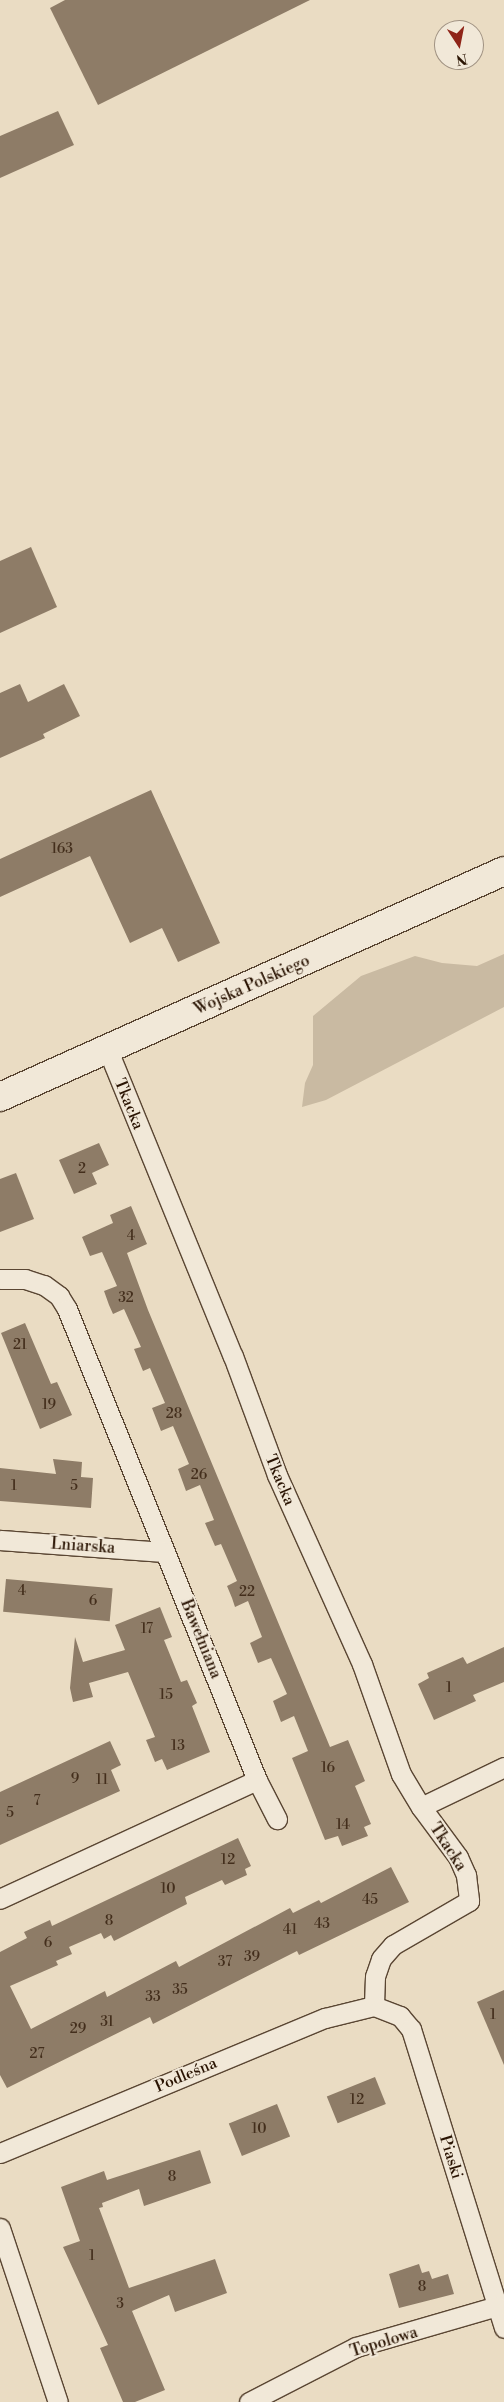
<!DOCTYPE html>
<meta charset="utf-8">
<style>
body{margin:0}
#map{position:relative;width:504px;height:2402px;overflow:hidden;background:#eadcc3;font-family:"Libre Bodoni",serif}
div>[style]{position:absolute}
[style*='--x']{left:calc(var(--x)*1px);top:calc(var(--y)*1px);width:calc(var(--w)*1px);rotate:calc(var(--a)*1deg)}
.green>*{inset:0;background:#c9baa2}
.building>*{inset:0;background:#8e7c67;transform-origin:0 0}
.roads{filter:drop-shadow(1px 0 #5a4633) drop-shadow(-1px 0 #5a4633) drop-shadow(0 1px #5a4633) drop-shadow(0 -1px #5a4633)}
.minor>*{height:19px;margin:-9.5px;padding:0 9.5px;transform-origin:9.5px;border-radius:9.5px;background:#f1e8d8}
.secondary>*{height:28px;margin:-14px;padding:0 14px;transform-origin:14px;border-radius:14px;background:#f1e8d8}
span{translate:-50% -50%;white-space:nowrap;text-align:center;line-height:1.15;-webkit-text-stroke:4px #f1e8d8;paint-order:stroke}
.number-label{font-size:14px;color:#432e1c}
.number-label span{-webkit-text-stroke-width:0}
.street-label{font-size:16px;color:#2a1403}
.north{position:absolute;left:434px;top:20px;width:50px;height:50px;box-sizing:border-box;background:#f1e8d8;border:1px solid #a19383;border-radius:50%;rotate:169deg;font-size:14px;font-weight:700;line-height:20px;text-align:center;color:#2a1403}
.north::after{content:'';display:block;margin:auto;width:18px;height:22px;background:#8f2418;clip-path:polygon(50% 0,100% 100%,50% 72%,0 100%)}
</style>
<div id="map">
<div class="green">
<div style="clip-path:polygon(504px 954px,504px 1007px,326px 1100px,302px 1107px,305px 1083px,313px 1065px,313px 1016px,361px 976px,415px 956px,442px 963px,477px 966px)"></div>
</div>
<div class="building">
<div style="clip-path:polygon(65px 0,310px 0,98px 105px,50px 8px)"></div>
<div style="clip-path:polygon(58px 111px,74px 145px,0 178px,0 136px)"></div>
<div style="clip-path:polygon(31px 547px,57px 607px,0 633px,0 561px)"></div>
<div style="clip-path:polygon(20px 684px,28px 702px,64px 684px,80px 716px,43px 734px,45px 738px,0 758px,0 693px)"></div>
<div style="clip-path:polygon(151px 790px,220px 943px,178px 962px,162px 928px,130px 943px,90px 856px,0 897px,0 859px)"></div>
<div style="clip-path:polygon(99px 1143px,109px 1165px,92px 1173px,97px 1184px,74px 1194px,59px 1160px)"></div>
<div style="clip-path:polygon(16px 1173px,34px 1219px,0 1232px,0 1179px)"></div>
<div style="clip-path:polygon(131px 1206px,147px 1244px,127px 1253px,148px 1310px,330px 1747px,348px 1740px,365px 1781px,355px 1786px,371px 1824px,364px 1827px,368px 1836px,342px 1846px,338px 1836px,325px 1840px,292px 1758px,308px 1751px,294px 1716px,281px 1722px,273px 1701px,287px 1694px,271px 1658px,258px 1663px,250px 1643px,262px 1637px,248px 1601px,235px 1607px,232px 1598px,227px 1586px,237px 1581px,221px 1544px,215px 1546px,205px 1523px,214px 1520px,200px 1485px,186px 1491px,178px 1469px,189px 1464px,173px 1426px,161px 1431px,152px 1408px,165px 1403px,150px 1368px,143px 1371px,134px 1349px,141px 1347px,124px 1309px,113px 1314px,109px 1305px,104px 1291px,117px 1286px,102px 1252px,90px 1256px,82px 1237px,113px 1223px,110px 1215px)"></div>
<div style="clip-path:polygon(25px 1323px,51px 1384px,57px 1382px,72px 1415px,40px 1429px,1px 1333px)"></div>
<div style="clip-path:polygon(53px 1459px,82px 1462px,81px 1477px,93px 1478px,91px 1508px,0 1501px,0 1468px,56px 1474px)"></div>
<div style="left:6px;top:1579px;width:107px;height:33px;rotate:5deg"></div>
<div style="clip-path:polygon(160px 1607px,172px 1637px,164px 1640px,181px 1682px,187px 1680px,197px 1703px,192px 1706px,210px 1752px,167px 1770px,162px 1759px,155px 1762px,146px 1740px,155px 1737px,128px 1672px,89px 1683px,93px 1697px,73px 1702px,70px 1688px,75px 1637px,83px 1662px,125px 1650px,115px 1625px)"></div>
<div style="clip-path:polygon(504px 1647px,504px 1682px,473px 1695px,476px 1701px,434px 1720px,418px 1684px,429px 1678px,427px 1673px,463px 1657px,467px 1664px)"></div>
<div style="clip-path:polygon(110px 1741px,121px 1765px,111px 1770px,120px 1791px,0 1845px,0 1792px)"></div>
<div style="clip-path:polygon(238px 1838px,251px 1866px,245px 1869px,247px 1875px,225px 1885px,222px 1880px,185px 1897px,187px 1904px,114px 1941px,111px 1935px,104px 1939px,101px 1933px,69px 1947px,72px 1954px,56px 1961px,58px 1965px,10px 1986px,31px 2029px,105px 1991px,107px 1997px,176px 1961px,179px 1967px,290px 1908px,293px 1913px,319px 1900px,321px 1903px,391px 1867px,409px 1902px,299px 1955px,297px 1951px,153px 2024px,150px 2017px,7px 2088px,0 2075px,0 1952px,27px 1938px,24px 1932px,50px 1920px,52px 1926px)"></div>
<div style="clip-path:polygon(504px 1990px,504px 2065px,477px 2002px)"></div>
<div style="left:375px;top:2077px;width:29px;height:52px;rotate:68deg"></div>
<div style="left:277px;top:2104px;width:35px;height:52px;rotate:68deg"></div>
<div style="clip-path:polygon(200px 2150px,211px 2183px,144px 2206px,139px 2189px,102px 2203px,103px 2207px,99px 2208px,129px 2288px,215px 2259px,227px 2293px,175px 2312px,169px 2295px,132px 2311px,165px 2390px,135px 2402px,123px 2402px,100px 2348px,108px 2345px,63px 2247px,80px 2241px,61px 2187px,104px 2171px,107px 2180px)"></div>
<div style="clip-path:polygon(419px 2264px,422px 2273px,429px 2271px,432px 2279px,448px 2274px,454px 2294px,399px 2308px,389px 2274px)"></div>
</div>
<div class="roads">
<div class="minor">
<div style="--x:107;--y:1048;--w:333;--a:67.8"></div>
<div style="--x:233;--y:1356;--w:127;--a:69.7"></div>
<div style="--x:277;--y:1475;--w:207;--a:65.8"></div>
<div style="--x:362;--y:1664;--w:117;--a:70.5"></div>
<div style="--x:401;--y:1774;--w:39;--a:59"></div>
<div style="--x:421;--y:1807;--w:62;--a:53.5"></div>
<div style="--x:458;--y:1857;--w:20;--a:66"></div>
<div style="--x:466;--y:1875;--w:26;--a:83"></div>
<div style="--x:469;--y:1901;--w:88;--a:149.9"></div>
<div style="--x:393;--y:1945;--w:18;--a:131"></div>
<div style="--x:381;--y:1959;--w:18;--a:109"></div>
<div style="--x:375;--y:1976;--w:30;--a:92"></div>
<div style="--x:0;--y:1279;--w:25;--a:0"></div>
<div style="--x:25;--y:1279;--w:20;--a:18"></div>
<div style="--x:44;--y:1285;--w:19;--a:36"></div>
<div style="--x:59;--y:1296;--w:15;--a:58"></div>
<div style="--x:67;--y:1309;--w:508;--a:68.03"></div>
<div style="--x:257;--y:1780;--w:283;--a:155.2"></div>
<div style="--x:0;--y:1540;--w:165;--a:4.2"></div>
<div style="--x:257;--y:1780;--w:44;--a:62.9"></div>
<div style="--x:421;--y:1807;--w:92;--a:-25.7"></div>
<div style="--x:0;--y:2153;--w:352;--a:-22.6"></div>
<div style="--x:325;--y:2018;--w:50;--a:-13.8"></div>
<div style="--x:374;--y:2006;--w:28;--a:21"></div>
<div style="--x:400;--y:2016;--w:17;--a:50"></div>
<div style="--x:411;--y:2029;--w:313;--a:72.7"></div>
<div style="--x:0;--y:2228;--w:183;--a:71.6"></div>
<div style="--x:249;--y:2402;--w:120;--a:-27.2"></div>
<div style="--x:356;--y:2347;--w:147;--a:-16.2"></div>
</div>
<div class="secondary">
<div style="--x:0;--y:1097;--w:552;--a:-24.15"></div>
</div>
</div>
<div class="number-label">
<span style="left:62px;top:849px">163</span>
<span style="left:82px;top:1169px">2</span>
<span style="left:131px;top:1236px">4</span>
<span style="left:126px;top:1298px">32</span>
<span style="left:20px;top:1345px">21</span>
<span style="left:49px;top:1405px">19</span>
<span style="left:174px;top:1414px">28</span>
<span style="left:199px;top:1475px">26</span>
<span style="left:14px;top:1486px">1</span>
<span style="left:74px;top:1486px">5</span>
<span style="left:22px;top:1591px">4</span>
<span style="left:247px;top:1592px">22</span>
<span style="left:93px;top:1601px">6</span>
<span style="left:147px;top:1629px">17</span>
<span style="left:449px;top:1688px">1</span>
<span style="left:166px;top:1695px">15</span>
<span style="left:178px;top:1746px">13</span>
<span style="left:328px;top:1768px">16</span>
<span style="left:75px;top:1779px">9</span>
<span style="left:102px;top:1780px">11</span>
<span style="left:37px;top:1801px">7</span>
<span style="left:10px;top:1813px">5</span>
<span style="left:343px;top:1825px">14</span>
<span style="left:228px;top:1860px">12</span>
<span style="left:168px;top:1889px">10</span>
<span style="left:370px;top:1900px">45</span>
<span style="left:109px;top:1921px">8</span>
<span style="left:322px;top:1924px">43</span>
<span style="left:290px;top:1930px">41</span>
<span style="left:48px;top:1943px">6</span>
<span style="left:252px;top:1957px">39</span>
<span style="left:225px;top:1962px">37</span>
<span style="left:180px;top:1990px">35</span>
<span style="left:153px;top:1997px">33</span>
<span style="left:493px;top:2015px">1</span>
<span style="left:107px;top:2022px">31</span>
<span style="left:78px;top:2029px">29</span>
<span style="left:37px;top:2054px">27</span>
<span style="left:357px;top:2100px">12</span>
<span style="left:259px;top:2129px">10</span>
<span style="left:172px;top:2177px">8</span>
<span style="left:92px;top:2256px">1</span>
<span style="left:422px;top:2287px">8</span>
<span style="left:120px;top:2304px">3</span>
</div>
<div class="street-label">
<span style="left:252px;top:985px;rotate:-24deg">Wojska Polskiego</span>
<span style="left:129px;top:1104px;rotate:68deg">Tkacka</span>
<span style="left:280px;top:1480px;rotate:67deg">Tkacka</span>
<span style="left:83px;top:1546px;rotate:4deg">Lniarska</span>
<span style="left:201px;top:1639px;rotate:68deg">Bawełniana</span>
<span style="left:448px;top:1847px;rotate:57deg">Tkacka</span>
<span style="left:186px;top:2075px;rotate:-23deg">Podleśna</span>
<span style="left:451px;top:2157px;rotate:73deg">Piaski</span>
<span style="left:384px;top:2342px;rotate:-17deg">Topolowa</span>
</div>
<div class="north">N</div>
</div>
